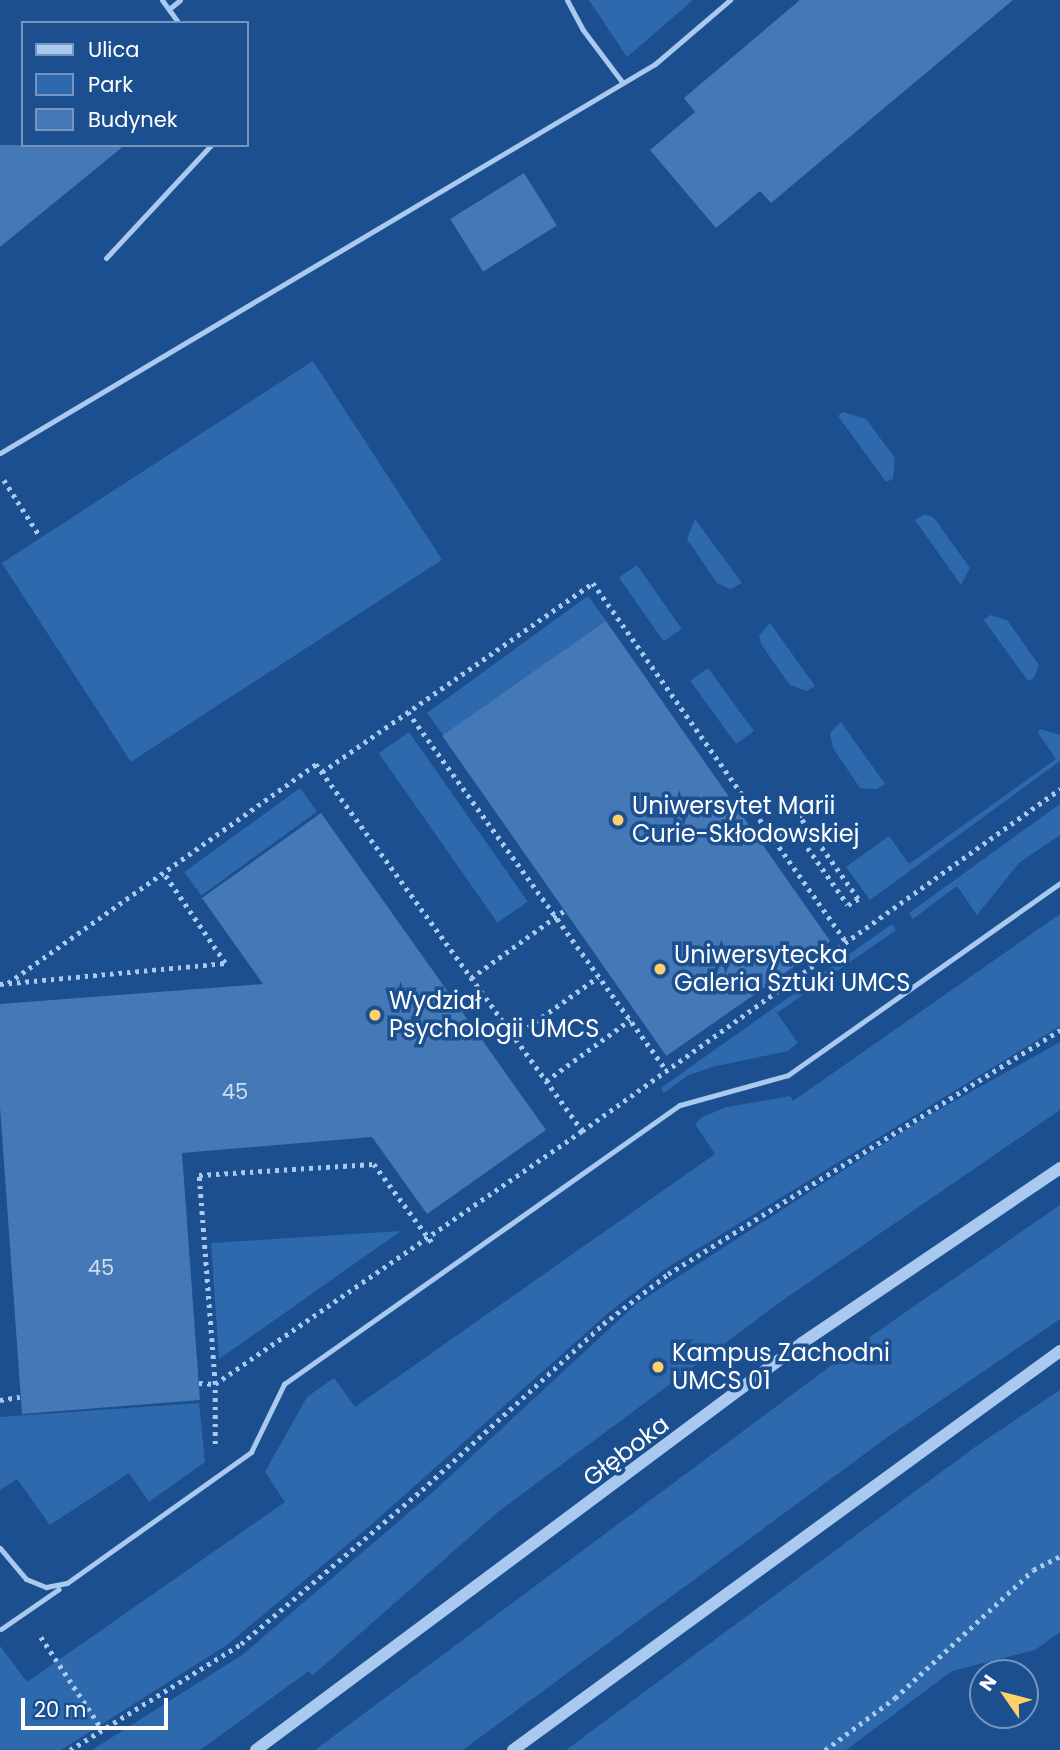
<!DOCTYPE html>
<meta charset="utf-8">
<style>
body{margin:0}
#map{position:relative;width:1060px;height:1750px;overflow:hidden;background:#1b4f8f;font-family:Poppins,sans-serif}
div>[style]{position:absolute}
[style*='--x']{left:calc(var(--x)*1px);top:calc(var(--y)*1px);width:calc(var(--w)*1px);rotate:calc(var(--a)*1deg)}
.green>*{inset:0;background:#2e69ad;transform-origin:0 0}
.building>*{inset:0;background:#4478b7;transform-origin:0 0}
.path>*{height:4.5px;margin-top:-2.25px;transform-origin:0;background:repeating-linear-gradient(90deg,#a9c9ee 0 3.5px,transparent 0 8.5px)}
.service>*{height:5px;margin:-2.5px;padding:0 2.5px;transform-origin:2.5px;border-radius:2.5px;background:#a9c9ee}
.tertiary>*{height:12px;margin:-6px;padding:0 6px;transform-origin:6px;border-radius:6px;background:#a9c9ee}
.dots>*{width:19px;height:19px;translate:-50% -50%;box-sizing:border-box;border:4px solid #1b4f8f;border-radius:50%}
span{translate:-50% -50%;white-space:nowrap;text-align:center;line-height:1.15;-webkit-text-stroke:7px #1b4f8f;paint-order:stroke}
.number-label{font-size:21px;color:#d0dded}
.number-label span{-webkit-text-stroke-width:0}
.poi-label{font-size:24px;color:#fff}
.left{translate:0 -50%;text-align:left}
.street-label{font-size:24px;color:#fff}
.legend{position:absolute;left:21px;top:21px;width:228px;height:126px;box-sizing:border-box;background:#1b4f8f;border:2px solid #7695bc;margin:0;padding:9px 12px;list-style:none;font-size:21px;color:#fff}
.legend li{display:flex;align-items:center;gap:14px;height:35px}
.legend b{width:35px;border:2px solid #7695bc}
.north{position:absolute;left:969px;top:1659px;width:70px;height:70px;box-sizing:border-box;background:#1b4f8f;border:2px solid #7695bc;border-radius:50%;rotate:305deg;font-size:19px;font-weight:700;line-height:28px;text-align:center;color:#fff}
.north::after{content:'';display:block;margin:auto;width:24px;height:32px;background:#ffd166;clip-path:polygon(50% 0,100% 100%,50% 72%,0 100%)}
.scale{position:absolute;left:21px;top:1698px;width:147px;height:32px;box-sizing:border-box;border:4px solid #fff;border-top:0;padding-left:9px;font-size:21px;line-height:24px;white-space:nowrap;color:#fff;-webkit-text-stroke:5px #1b4f8f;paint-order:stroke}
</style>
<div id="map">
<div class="green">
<div style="clip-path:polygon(589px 0,693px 0,627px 57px)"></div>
<div style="left:313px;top:361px;width:237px;height:371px;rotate:57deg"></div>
<div style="clip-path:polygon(843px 412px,866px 419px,895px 458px,893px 479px,886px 482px,838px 416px)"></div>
<div style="clip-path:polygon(925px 514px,934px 518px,970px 568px,961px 585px,915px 520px)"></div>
<div style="clip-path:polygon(695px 519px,742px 583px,730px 589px,717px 583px,687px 539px)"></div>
<div style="left:637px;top:565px;width:78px;height:22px;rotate:55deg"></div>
<div style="left:588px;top:596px;width:31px;height:199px;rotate:54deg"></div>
<div style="clip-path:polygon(990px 615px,1007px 620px,1039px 665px,1034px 678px,1028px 681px,984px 620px)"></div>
<div style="clip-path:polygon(770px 623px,815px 686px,807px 691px,790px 685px,761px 644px,759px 636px)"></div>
<div style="left:708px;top:668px;width:78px;height:22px;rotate:54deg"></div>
<div style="clip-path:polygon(841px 722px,885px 784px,877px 789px,860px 788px,833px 748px,830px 733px)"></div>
<div style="clip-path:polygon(1040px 729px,1060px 735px,1060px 761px,870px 900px,846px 867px,889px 836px,909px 864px,1056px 759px,1038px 733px)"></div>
<div style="left:409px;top:732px;width:207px;height:37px;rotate:55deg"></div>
<div style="left:300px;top:788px;width:29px;height:143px;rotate:54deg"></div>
<div style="clip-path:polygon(1060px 804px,1060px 835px,1019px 863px,977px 915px,957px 886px,913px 919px,909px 913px)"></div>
<div style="clip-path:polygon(1060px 914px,1060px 1026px,665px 1269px,608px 1313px,371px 1525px,227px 1645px,61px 1750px,0 1750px,0 1646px,27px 1682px,285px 1502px,265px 1472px,307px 1397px,334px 1378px,355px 1407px,715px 1154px,695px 1124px,702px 1117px,727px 1107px,790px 1096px,793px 1101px)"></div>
<div style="clip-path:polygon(892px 924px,896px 930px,777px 1013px,798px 1043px,788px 1051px,712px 1067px,687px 1076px,664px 1093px,661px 1088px)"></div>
<div style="clip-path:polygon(1060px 1042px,1060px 1110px,783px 1300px,498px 1512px,312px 1676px,309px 1671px,200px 1750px,92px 1750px,242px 1655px,433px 1492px,636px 1304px,921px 1120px)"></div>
<div style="clip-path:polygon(1060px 1205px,1060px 1319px,889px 1436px,463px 1750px,315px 1750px,864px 1341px)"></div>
<div style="clip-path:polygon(401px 1231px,219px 1359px,211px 1243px)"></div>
<div style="clip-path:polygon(1060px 1390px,1060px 1632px,1035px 1650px,952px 1671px,846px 1750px,566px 1750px,975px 1447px)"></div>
<div style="clip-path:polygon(199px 1403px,205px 1462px,149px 1502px,129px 1473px,50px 1525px,17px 1479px,0 1490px,0 1417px)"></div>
</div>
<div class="building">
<div style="clip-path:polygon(800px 0,1013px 0,771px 203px,760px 191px,716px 228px,650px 150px,695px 112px,684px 98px)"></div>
<div style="clip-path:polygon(0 145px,125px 145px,0 247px)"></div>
<div style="left:524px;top:173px;width:62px;height:87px;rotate:58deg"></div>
<div style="left:606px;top:621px;width:391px;height:200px;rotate:55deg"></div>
<div style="clip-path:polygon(321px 813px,546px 1130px,427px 1214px,372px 1137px,182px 1153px,200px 1400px,22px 1414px,0 1107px,0 1004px,263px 984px,202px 898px)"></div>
</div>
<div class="path">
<div style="--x:4;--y:480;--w:65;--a:57.5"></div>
<div style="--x:408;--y:712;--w:441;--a:54.2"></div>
<div style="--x:322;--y:772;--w:330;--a:-34.9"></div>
<div style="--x:593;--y:583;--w:439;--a:54.8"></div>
<div style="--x:773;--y:841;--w:24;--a:-35"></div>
<div style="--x:793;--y:827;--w:95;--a:54.8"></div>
<div style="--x:848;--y:905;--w:12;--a:-31"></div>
<div style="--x:858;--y:899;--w:102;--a:-125.4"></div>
<div style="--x:799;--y:816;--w:9;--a:-32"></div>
<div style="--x:471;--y:978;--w:116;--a:-35.9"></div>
<div style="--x:8;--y:983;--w:378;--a:-35.4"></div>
<div style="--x:316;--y:764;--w:455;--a:54"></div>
<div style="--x:0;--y:984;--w:226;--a:-5.3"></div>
<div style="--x:225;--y:963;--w:108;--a:-124.4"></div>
<div style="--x:514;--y:1037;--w:103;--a:-35.5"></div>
<div style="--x:546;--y:1081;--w:104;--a:-36"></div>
<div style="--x:199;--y:1383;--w:16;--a:4"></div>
<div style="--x:215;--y:1384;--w:446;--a:-34.6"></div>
<div style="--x:582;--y:1131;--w:588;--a:-35.58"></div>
<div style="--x:0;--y:1400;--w:20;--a:-9"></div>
<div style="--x:215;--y:1444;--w:60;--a:-90"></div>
<div style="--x:215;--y:1384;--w:210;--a:-94.4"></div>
<div style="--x:199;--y:1175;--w:175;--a:-3.6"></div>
<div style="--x:374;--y:1164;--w:99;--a:53.6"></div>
<div style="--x:41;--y:1637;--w:110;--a:56.5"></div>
<div style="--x:70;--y:1750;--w:201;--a:-31.8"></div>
<div style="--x:241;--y:1644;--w:238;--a:-40.4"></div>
<div style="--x:422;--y:1490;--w:246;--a:-42.5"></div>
<div style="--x:603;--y:1324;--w:82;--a:-37.6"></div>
<div style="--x:668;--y:1274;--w:462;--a:-31.9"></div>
<div style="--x:825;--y:1750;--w:87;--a:-36.6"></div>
<div style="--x:895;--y:1698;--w:188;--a:-42.8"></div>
<div style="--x:1033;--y:1570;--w:30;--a:-27"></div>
</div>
<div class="service">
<div style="--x:162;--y:0;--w:29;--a:54"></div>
<div style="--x:567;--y:0;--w:34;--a:62"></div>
<div style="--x:583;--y:30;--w:66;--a:53"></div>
<div style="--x:169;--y:9;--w:14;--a:-39"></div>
<div style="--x:106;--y:258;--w:154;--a:-47.1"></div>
<div style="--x:0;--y:453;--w:762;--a:-30.71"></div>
<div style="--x:655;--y:64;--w:99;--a:-40.5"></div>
<div style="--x:0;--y:1548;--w:40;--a:50"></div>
<div style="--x:26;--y:1579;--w:22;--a:22"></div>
<div style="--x:46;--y:1587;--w:21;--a:-11"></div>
<div style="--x:67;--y:1583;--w:226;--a:-35.4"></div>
<div style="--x:251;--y:1452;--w:76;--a:-64.1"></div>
<div style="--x:284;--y:1384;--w:484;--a:-35.2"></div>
<div style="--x:680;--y:1105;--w:112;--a:-15.5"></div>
<div style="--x:788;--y:1075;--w:333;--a:-35.2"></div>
<div style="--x:1;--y:1629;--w:70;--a:-34.6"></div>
</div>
<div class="tertiary">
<div style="--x:256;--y:1750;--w:681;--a:-36.7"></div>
<div style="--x:802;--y:1343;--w:312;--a:-34.1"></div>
<div style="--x:513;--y:1750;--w:677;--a:-36.11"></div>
</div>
<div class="dots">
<div style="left:618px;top:820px;background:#ffd166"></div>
<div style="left:660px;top:969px;background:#ffd166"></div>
<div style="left:375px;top:1015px;background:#ffd166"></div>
<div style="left:658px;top:1367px;background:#ffd166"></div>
</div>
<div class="number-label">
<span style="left:235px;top:1092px">45</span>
<span style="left:101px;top:1268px">45</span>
</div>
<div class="poi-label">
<span class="left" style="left:632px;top:820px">Uniwersytet Marii<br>Curie-Skłodowskiej</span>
<span class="left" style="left:674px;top:969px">Uniwersytecka<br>Galeria Sztuki UMCS</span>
<span class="left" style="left:389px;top:1015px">Wydział<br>Psychologii UMCS</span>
<span class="left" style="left:672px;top:1367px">Kampus Zachodni<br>UMCS 01</span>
</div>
<div class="street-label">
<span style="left:626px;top:1451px;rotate:-37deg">Głęboka</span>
</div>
<ul class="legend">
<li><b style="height:9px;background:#a9c9ee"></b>Ulica</li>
<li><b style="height:19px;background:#2e69ad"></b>Park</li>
<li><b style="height:19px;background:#4478b7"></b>Budynek</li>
</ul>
<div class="north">N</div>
<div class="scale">20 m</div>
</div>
